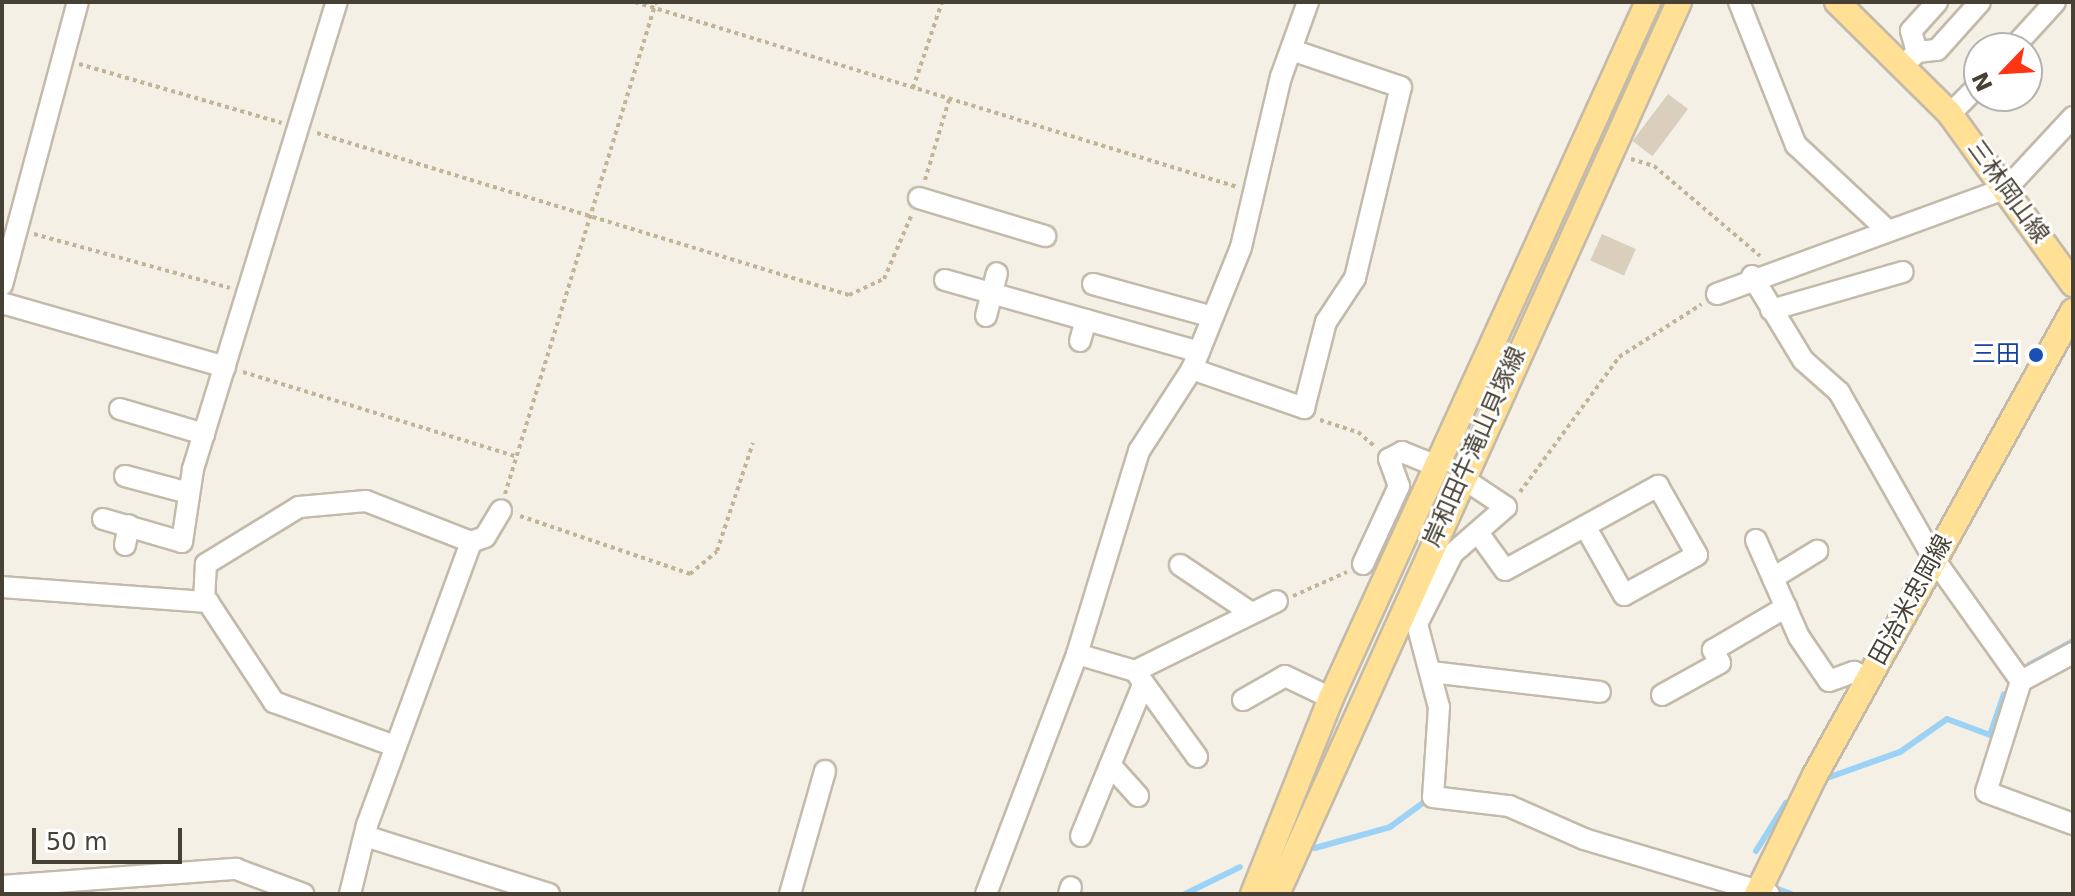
<!DOCTYPE html>
<meta charset="utf-8">
<style>
body{margin:0}
#map{position:relative;width:2075px;height:896px;overflow:hidden;background:#f4f0e5;font-family:"DejaVu Sans","Noto Sans JP",sans-serif}
div>[style]{position:absolute}
[style*='--x']{left:calc(var(--x)*1px);top:calc(var(--y)*1px);width:calc(var(--w)*1px);rotate:calc(var(--a)*1deg)}
.stream>*{height:6px;margin:-3px;padding:0 3px;transform-origin:3px;border-radius:3px;background:#9cd2f6}
.building>*{inset:0;background:#dacebd;transform-origin:0 0}
.path>*{height:4px;margin-top:-2px;transform-origin:0;background:repeating-linear-gradient(90deg,#c3b397 0 4px,transparent 0 8px)}
.roads{filter:drop-shadow(2px 0 #c3baaa) drop-shadow(-2px 0 #c3baaa) drop-shadow(0 2px #c3baaa) drop-shadow(0 -2px #c3baaa)}
.minor>*{height:20px;margin:-10px;padding:0 10px;transform-origin:10px;border-radius:10px;background:#fff}
.major>*{height:24px;margin:-12px;padding:0 12px;transform-origin:12px;border-radius:12px;background:#ffe094}
.dots>*{width:22px;height:22px;translate:-50% -50%;box-sizing:border-box;border:4px solid #fff;border-radius:50%}
span{translate:-50% -50%;white-space:nowrap;text-align:center;line-height:1.15;-webkit-text-stroke:6px #fff;paint-order:stroke}
.street-label{font-size:24px;color:#474034}
.transit-label{font-size:24px;color:#164399}
.right{translate:-100% -50%;text-align:right}
.frame{position:absolute;inset:0;border:4px solid #474034;pointer-events:none}
.north{position:absolute;left:1963px;top:32px;width:80px;height:80px;box-sizing:border-box;background:#fff;border:2px solid #b5b3ae;border-radius:50%;rotate:245deg;font-size:22px;font-weight:700;line-height:32px;text-align:center;color:#474034}
.north::after{content:'';display:block;margin:auto;width:28px;height:36px;background:#ff3412;clip-path:polygon(50% 0,100% 100%,50% 72%,0 100%)}
.scale{position:absolute;left:32px;top:828px;width:150px;height:36px;box-sizing:border-box;border:4px solid #474034;border-top:0;padding-left:10px;font-size:24px;line-height:28px;white-space:nowrap;color:#474034;-webkit-text-stroke:6px #fff;paint-order:stroke}
</style>
<div id="map">
<div class="stream">
<div style="--x:2029;--y:665;--w:50;--a:-28.6"></div>
<div style="--x:1827;--y:778;--w:77;--a:-19.6"></div>
<div style="--x:1900;--y:752;--w:57;--a:-35.1"></div>
<div style="--x:1947;--y:719;--w:46;--a:20.4"></div>
<div style="--x:1990;--y:735;--w:43;--a:-71.1"></div>
<div style="--x:1315;--y:848;--w:78;--a:-15.6"></div>
<div style="--x:1390;--y:827;--w:46;--a:-36.1"></div>
<div style="--x:1756;--y:851;--w:57;--a:-58"></div>
<div style="--x:1772;--y:887;--w:20;--a:20"></div>
<div style="--x:1185;--y:894;--w:61;--a:-26.1"></div>
</div>
<div class="building">
<div style="left:1668px;top:94px;width:25px;height:59px;rotate:37deg"></div>
<div style="left:1602px;top:234px;width:37px;height:29px;rotate:24deg"></div>
</div>
<div class="path">
<div style="--x:635;--y:2;--w:630;--a:17.08"></div>
<div style="--x:79;--y:64;--w:211;--a:16.2"></div>
<div style="--x:913;--y:88;--w:91;--a:-71.4"></div>
<div style="--x:317;--y:133;--w:556;--a:16.94"></div>
<div style="--x:849;--y:295;--w:38;--a:-25"></div>
<div style="--x:884;--y:279;--w:71;--a:-66.7"></div>
<div style="--x:1631;--y:159;--w:24;--a:17"></div>
<div style="--x:1654;--y:166;--w:139;--a:40.3"></div>
<div style="--x:925;--y:180;--w:84;--a:-73.3"></div>
<div style="--x:34;--y:234;--w:203;--a:15.4"></div>
<div style="--x:243;--y:372;--w:285;--a:17.2"></div>
<div style="--x:1320;--y:420;--w:40;--a:18"></div>
<div style="--x:1358;--y:432;--w:23;--a:41"></div>
<div style="--x:1520;--y:492;--w:167;--a:-53.7"></div>
<div style="--x:1619;--y:357;--w:98;--a:-32.6"></div>
<div style="--x:505;--y:494;--w:515;--a:-72.94"></div>
<div style="--x:520;--y:516;--w:180;--a:18.8"></div>
<div style="--x:690;--y:574;--w:35;--a:-40"></div>
<div style="--x:717;--y:551;--w:114;--a:-71.6"></div>
<div style="--x:1293;--y:596;--w:59;--a:-24"></div>
</div>
<div class="roads">
<div class="minor">
<div style="--x:1739;--y:2;--w:154;--a:68.3"></div>
<div style="--x:1796;--y:145;--w:125;--a:43"></div>
<div style="--x:2013;--y:48;--w:62;--a:-47.6"></div>
<div style="--x:1917;--y:52;--w:22;--a:-106"></div>
<div style="--x:1911;--y:31;--w:39;--a:-48"></div>
<div style="--x:1905;--y:64;--w:17;--a:-45"></div>
<div style="--x:1917;--y:52;--w:20;--a:-6"></div>
<div style="--x:1937;--y:50;--w:64;--a:-48.1"></div>
<div style="--x:1950;--y:114;--w:41;--a:-45"></div>
<div style="--x:919;--y:198;--w:132;--a:16.8"></div>
<div style="--x:1752;--y:276;--w:98;--a:58.7"></div>
<div style="--x:1803;--y:360;--w:48;--a:41.6"></div>
<div style="--x:1839;--y:392;--w:192;--a:60.4"></div>
<div style="--x:1934;--y:559;--w:150;--a:54.5"></div>
<div style="--x:945;--y:280;--w:264;--a:15.8"></div>
<div style="--x:1093;--y:284;--w:124;--a:15.4"></div>
<div style="--x:2;--y:285;--w:293;--a:-75"></div>
<div style="--x:1717;--y:294;--w:309;--a:-20.1"></div>
<div style="--x:2007;--y:188;--w:97;--a:-47.1"></div>
<div style="--x:2;--y:303;--w:232;--a:16"></div>
<div style="--x:1771;--y:310;--w:137;--a:-16.1"></div>
<div style="--x:986;--y:316;--w:44;--a:-75.7"></div>
<div style="--x:1080;--y:341;--w:22;--a:-74"></div>
<div style="--x:1192;--y:369;--w:119;--a:19.2"></div>
<div style="--x:1304;--y:408;--w:89;--a:-75.7"></div>
<div style="--x:1326;--y:322;--w:53;--a:-56.6"></div>
<div style="--x:1355;--y:278;--w:196;--a:-76.5"></div>
<div style="--x:1401;--y:87;--w:115;--a:-161.3"></div>
<div style="--x:120;--y:409;--w:88;--a:16.6"></div>
<div style="--x:125;--y:476;--w:66;--a:14.9"></div>
<div style="--x:1461;--y:477;--w:54;--a:33.7"></div>
<div style="--x:1506;--y:507;--w:70;--a:139"></div>
<div style="--x:1453;--y:553;--w:80;--a:116.9"></div>
<div style="--x:1417;--y:624;--w:86;--a:75.2"></div>
<div style="--x:1439;--y:707;--w:90;--a:93.8"></div>
<div style="--x:1433;--y:797;--w:77;--a:6.8"></div>
<div style="--x:1509;--y:806;--w:82;--a:23.7"></div>
<div style="--x:1584;--y:839;--w:193;--a:16.6"></div>
<div style="--x:103;--y:519;--w:82;--a:16.2"></div>
<div style="--x:182;--y:542;--w:74;--a:-81.4"></div>
<div style="--x:193;--y:469;--w:489;--a:-72.9"></div>
<div style="--x:1479;--y:534;--w:44;--a:54.2"></div>
<div style="--x:1505;--y:570;--w:175;--a:-28.8"></div>
<div style="--x:1658;--y:486;--w:79;--a:60.5"></div>
<div style="--x:1697;--y:555;--w:83;--a:151.3"></div>
<div style="--x:1624;--y:595;--w:79;--a:-119.5"></div>
<div style="--x:1756;--y:540;--w:106;--a:66.1"></div>
<div style="--x:1799;--y:637;--w:53;--a:55.7"></div>
<div style="--x:1829;--y:681;--w:27;--a:-20"></div>
<div style="--x:1854;--y:672;--w:15;--a:23"></div>
<div style="--x:125;--y:545;--w:20;--a:-79"></div>
<div style="--x:1363;--y:564;--w:86;--a:-65.2"></div>
<div style="--x:1399;--y:486;--w:29;--a:-110"></div>
<div style="--x:1389;--y:459;--w:15;--a:-28"></div>
<div style="--x:1402;--y:452;--w:37;--a:22"></div>
<div style="--x:1180;--y:565;--w:84;--a:33.9"></div>
<div style="--x:1773;--y:578;--w:52;--a:-31.5"></div>
<div style="--x:2;--y:587;--w:207;--a:4.2"></div>
<div style="--x:208;--y:602;--w:120;--a:56.6"></div>
<div style="--x:274;--y:702;--w:129;--a:20"></div>
<div style="--x:204;--y:601;--w:37;--a:-87"></div>
<div style="--x:206;--y:564;--w:109;--a:-31.5"></div>
<div style="--x:299;--y:507;--w:67;--a:-5.1"></div>
<div style="--x:366;--y:501;--w:113;--a:21.3"></div>
<div style="--x:471;--y:542;--w:15;--a:-20"></div>
<div style="--x:485;--y:537;--w:31;--a:-59"></div>
<div style="--x:2073;--y:653;--w:59;--a:151.7"></div>
<div style="--x:2021;--y:681;--w:116;--a:107.5"></div>
<div style="--x:1986;--y:792;--w:93;--a:20.2"></div>
<div style="--x:1077;--y:654;--w:60;--a:16.3"></div>
<div style="--x:1135;--y:671;--w:106;--a:54.2"></div>
<div style="--x:1135;--y:671;--w:158;--a:-26.2"></div>
<div style="--x:1431;--y:672;--w:170;--a:6.7"></div>
<div style="--x:1662;--y:695;--w:66;--a:-28.9"></div>
<div style="--x:1720;--y:663;--w:15;--a:-118"></div>
<div style="--x:1713;--y:650;--w:85;--a:-30.5"></div>
<div style="--x:1243;--y:700;--w:48;--a:-29.7"></div>
<div style="--x:1285;--y:676;--w:51;--a:25.6"></div>
<div style="--x:1112;--y:767;--w:39;--a:48"></div>
<div style="--x:365;--y:836;--w:193;--a:17.5"></div>
<div style="--x:1081;--y:836;--w:163;--a:-67.7"></div>
<div style="--x:2;--y:886;--w:235;--a:-4.2"></div>
<div style="--x:236;--y:869;--w:72;--a:20.5"></div>
<div style="--x:350;--y:894;--w:71;--a:-76.2"></div>
<div style="--x:367;--y:825;--w:302;--a:-69.8"></div>
<div style="--x:790;--y:894;--w:128;--a:-74.1"></div>
<div style="--x:986;--y:894;--w:257;--a:-69.2"></div>
<div style="--x:1077;--y:654;--w:212;--a:-73"></div>
<div style="--x:1139;--y:451;--w:98;--a:-57.1"></div>
<div style="--x:1192;--y:369;--w:131;--a:-68.1"></div>
<div style="--x:1241;--y:247;--w:175;--a:-76.8"></div>
<div style="--x:1281;--y:77;--w:80;--a:-70.2"></div>
<div style="--x:1069;--y:894;--w:7;--a:-74"></div>
</div>
<div class="major">
<div style="--x:1837;--y:2;--w:159;--a:44.7"></div>
<div style="--x:1950;--y:114;--w:210;--a:54.1"></div>
<div style="--x:1253;--y:894;--w:211;--a:-68.3"></div>
<div style="--x:1331;--y:698;--w:765;--a:-65.51"></div>
<div style="--x:1277;--y:894;--w:978;--a:-65.74"></div>
<div style="--x:1757;--y:894;--w:132;--a:-64"></div>
<div style="--x:1815;--y:775;--w:531;--a:-60.92"></div>
</div>
</div>
<div class="dots">
<div style="left:2036px;top:355px;background:#1a4fb4"></div>
</div>
<div class="street-label">
<span style="left:2008px;top:192px;rotate:54deg">三林岡山線</span>
<span style="left:1475px;top:447px;rotate:-66deg">岸和田牛滝山貝塚線</span>
<span style="left:1911px;top:600px;rotate:-61deg">田治米忠岡線</span>
</div>
<div class="transit-label">
<span class="right" style="left:2020px;top:355px">三田</span>
</div>
<div class="frame"></div>
<div class="north">N</div>
<div class="scale">50 m</div>
</div>
